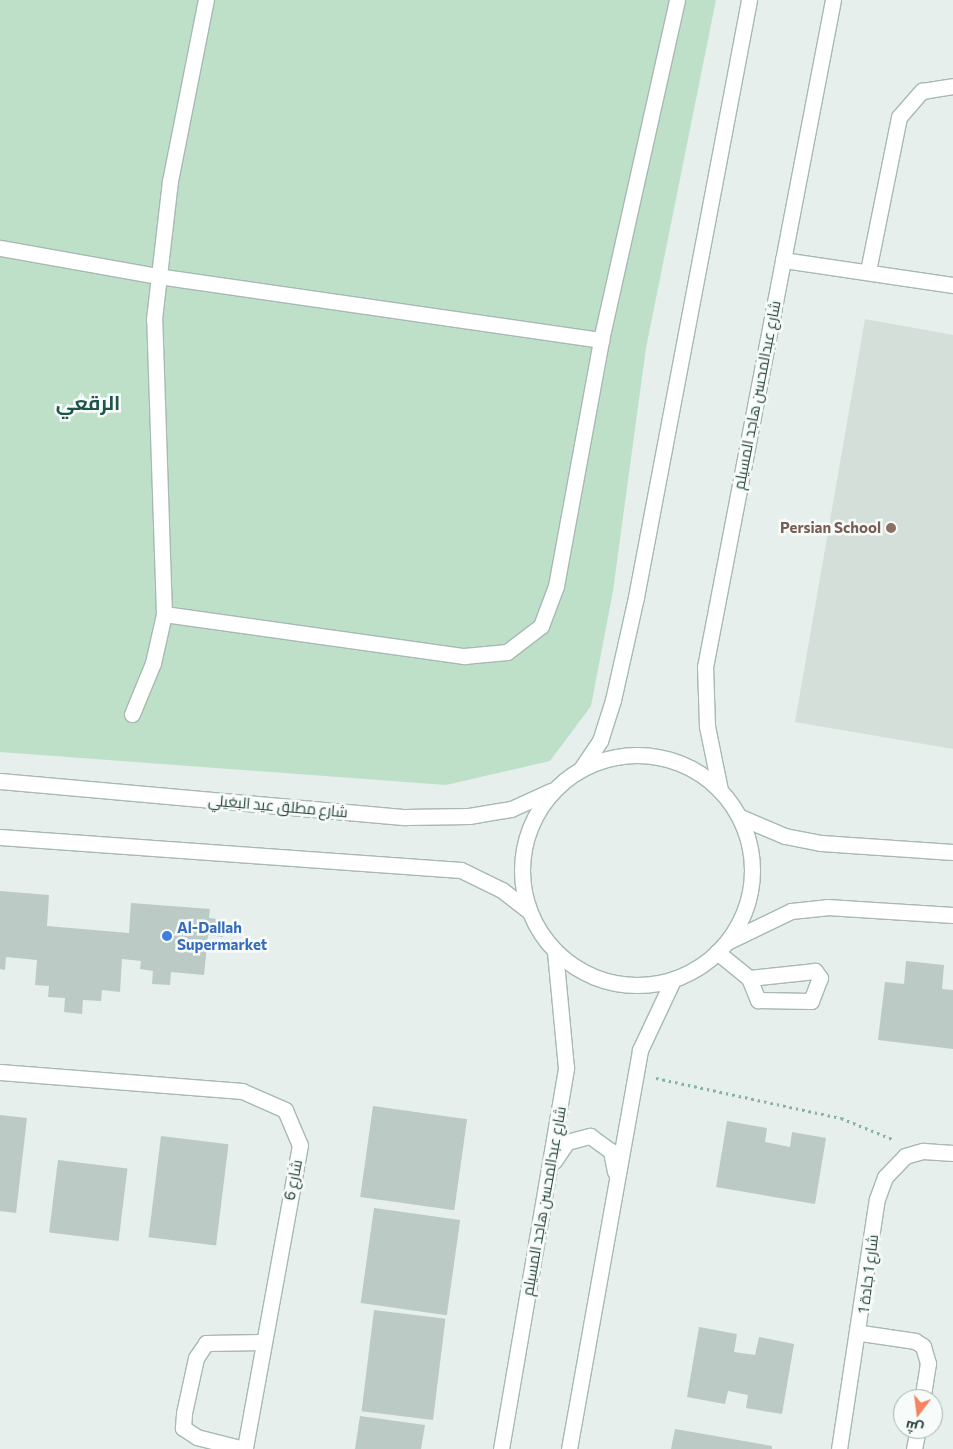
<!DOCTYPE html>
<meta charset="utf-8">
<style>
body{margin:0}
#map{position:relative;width:953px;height:1449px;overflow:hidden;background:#e6efeb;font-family:Commissioner,Cairo,sans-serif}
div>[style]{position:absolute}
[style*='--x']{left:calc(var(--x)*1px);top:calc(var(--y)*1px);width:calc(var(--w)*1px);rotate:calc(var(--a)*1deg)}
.built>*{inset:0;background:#d4dfda}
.green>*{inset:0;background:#bfe0c8}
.building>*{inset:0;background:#bbcac4;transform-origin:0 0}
.path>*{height:3px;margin-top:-1.5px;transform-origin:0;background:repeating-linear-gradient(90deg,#86b3a5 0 2.5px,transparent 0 6.5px)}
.roads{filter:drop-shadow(1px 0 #a8b8b2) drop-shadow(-1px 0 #a8b8b2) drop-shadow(0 1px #a8b8b2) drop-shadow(0 -1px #a8b8b2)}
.service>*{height:15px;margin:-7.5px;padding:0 7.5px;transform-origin:7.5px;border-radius:7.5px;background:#fff}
.minor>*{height:15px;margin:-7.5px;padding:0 7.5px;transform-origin:7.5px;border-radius:7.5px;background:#fff}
.tertiary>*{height:15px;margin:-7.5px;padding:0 7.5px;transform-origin:7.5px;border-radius:7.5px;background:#fff}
.tertiary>.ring{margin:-7.5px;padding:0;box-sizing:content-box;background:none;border:15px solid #fff;border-radius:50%}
.dots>*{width:14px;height:14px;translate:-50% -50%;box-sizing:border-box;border:2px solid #f7fbf9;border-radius:50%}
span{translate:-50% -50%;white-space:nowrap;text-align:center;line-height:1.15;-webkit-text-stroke:5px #f7fbf9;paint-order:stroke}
.street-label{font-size:15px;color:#24423a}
.education-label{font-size:15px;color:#785e54;font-weight:700}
.right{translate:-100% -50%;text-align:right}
.shop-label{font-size:15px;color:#366cbe;font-weight:700}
.left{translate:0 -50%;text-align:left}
.district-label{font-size:20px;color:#1f5548;font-weight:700}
.north{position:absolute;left:893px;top:1389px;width:50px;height:50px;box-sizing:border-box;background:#f7fbf9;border:1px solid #a3b1ad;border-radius:50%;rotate:195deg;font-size:14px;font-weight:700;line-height:20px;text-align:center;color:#24423a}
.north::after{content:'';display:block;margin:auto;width:18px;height:22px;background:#f4845f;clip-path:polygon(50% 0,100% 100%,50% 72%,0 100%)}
</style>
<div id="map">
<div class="built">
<div style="clip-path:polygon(865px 319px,953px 335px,953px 749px,795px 722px)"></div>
</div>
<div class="green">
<div style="clip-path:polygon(0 0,716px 0,646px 348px,613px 591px,591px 706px,550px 761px,446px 785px,0 752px)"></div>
</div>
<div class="building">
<div style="clip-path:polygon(0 891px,49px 895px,47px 926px,129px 933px,131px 903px,210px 909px,209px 918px,224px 920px,223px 937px,208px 935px,204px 975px,171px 972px,170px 985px,152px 984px,153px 971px,140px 969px,141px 961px,122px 959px,120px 992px,102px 990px,101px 1001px,83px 1000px,82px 1014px,64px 1012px,65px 998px,48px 997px,49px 986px,35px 985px,37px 960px,6px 957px,5px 970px,0 969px)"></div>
<div style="clip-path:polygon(906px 961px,944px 965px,942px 989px,953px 990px,953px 1049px,878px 1040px,885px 982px,904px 984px)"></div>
<div style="left:373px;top:1106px;width:95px;height:92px;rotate:8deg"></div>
<div style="clip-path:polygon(0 1115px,27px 1118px,16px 1213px,0 1211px)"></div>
<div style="clip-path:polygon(727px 1121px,767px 1128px,765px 1142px,790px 1147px,792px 1132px,826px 1138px,815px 1204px,716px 1187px)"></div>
<div style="left:161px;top:1136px;width:68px;height:102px;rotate:7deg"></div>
<div style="left:58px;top:1160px;width:70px;height:73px;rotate:7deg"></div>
<div style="left:374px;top:1208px;width:87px;height:96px;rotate:8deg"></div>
<div style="left:374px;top:1310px;width:72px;height:102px;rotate:7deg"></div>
<div style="clip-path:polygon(699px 1327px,737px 1334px,734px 1352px,755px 1355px,759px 1337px,794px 1344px,782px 1414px,746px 1408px,748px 1395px,728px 1391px,725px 1404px,687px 1397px)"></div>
<div style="clip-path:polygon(360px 1416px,425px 1425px,421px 1449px,355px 1449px)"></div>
<div style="clip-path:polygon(675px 1429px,772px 1446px,772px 1449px,671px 1449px)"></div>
</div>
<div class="path">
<div style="--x:656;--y:1078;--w:189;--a:12.2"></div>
<div style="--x:841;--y:1118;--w:55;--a:22.4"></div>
</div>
<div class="roads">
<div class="service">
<div style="--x:0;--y:248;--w:159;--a:10.1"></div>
<div style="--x:157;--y:276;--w:449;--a:8.2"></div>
<div style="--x:783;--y:260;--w:172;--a:8.4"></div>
<div style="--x:868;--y:271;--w:157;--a:-78.6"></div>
<div style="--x:899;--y:117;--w:35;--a:-49"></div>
<div style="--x:922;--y:91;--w:31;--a:-9"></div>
<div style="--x:164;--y:614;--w:303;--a:8"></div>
<div style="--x:464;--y:656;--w:43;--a:-5.3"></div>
<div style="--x:507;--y:652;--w:43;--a:-37.4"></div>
<div style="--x:541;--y:626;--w:43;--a:-69.4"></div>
<div style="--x:556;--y:586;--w:250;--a:-79.6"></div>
<div style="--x:601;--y:340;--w:348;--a:-77.4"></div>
<div style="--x:132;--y:714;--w:55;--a:-67.6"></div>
<div style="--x:153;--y:663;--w:50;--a:-77.3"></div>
<div style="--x:164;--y:614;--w:295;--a:-91.9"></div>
<div style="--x:154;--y:319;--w:139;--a:-83.4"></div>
<div style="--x:170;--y:181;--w:185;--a:-78.8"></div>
<div style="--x:717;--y:952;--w:41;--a:39.1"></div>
<div style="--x:749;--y:978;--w:24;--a:68"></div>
<div style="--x:758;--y:1000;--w:53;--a:1.1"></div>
<div style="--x:811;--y:1001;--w:25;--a:-69"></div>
<div style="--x:820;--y:978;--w:9;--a:-126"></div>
<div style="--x:815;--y:971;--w:66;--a:173.9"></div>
<div style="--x:861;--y:1333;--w:55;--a:8.4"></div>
<div style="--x:915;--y:1341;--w:9;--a:32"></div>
<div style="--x:923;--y:1346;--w:18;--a:74"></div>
<div style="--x:928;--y:1363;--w:36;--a:99"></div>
<div style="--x:244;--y:1449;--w:49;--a:-165.7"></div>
<div style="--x:197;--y:1437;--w:17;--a:-147"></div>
<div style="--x:183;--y:1428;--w:15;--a:-86"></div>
<div style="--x:184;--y:1413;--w:56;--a:-77.7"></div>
<div style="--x:196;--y:1358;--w:18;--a:-56"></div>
<div style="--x:206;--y:1343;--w:57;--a:-1"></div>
<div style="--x:914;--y:1449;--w:20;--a:-79"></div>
</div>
<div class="minor">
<div style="--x:0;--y:1072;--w:243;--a:4.5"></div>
<div style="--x:242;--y:1091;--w:47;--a:23.8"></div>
<div style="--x:285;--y:1110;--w:38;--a:67"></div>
<div style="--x:300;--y:1145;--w:309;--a:100.3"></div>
<div style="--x:839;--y:1449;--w:253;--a:-81.4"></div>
<div style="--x:877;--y:1199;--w:23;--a:-70"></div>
<div style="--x:885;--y:1177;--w:29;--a:-46"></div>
<div style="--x:905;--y:1156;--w:19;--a:-16"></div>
<div style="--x:923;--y:1151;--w:30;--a:4"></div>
</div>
<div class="tertiary">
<div class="ring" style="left:522px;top:755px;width:215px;height:215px"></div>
<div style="--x:581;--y:769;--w:34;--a:-56"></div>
<div style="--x:600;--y:741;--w:43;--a:-72.4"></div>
<div style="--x:613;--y:700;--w:106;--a:-77.4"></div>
<div style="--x:636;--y:597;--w:608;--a:-79.28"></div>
<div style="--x:0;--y:781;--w:407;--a:5.1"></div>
<div style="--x:405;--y:817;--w:64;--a:-0.9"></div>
<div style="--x:469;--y:816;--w:43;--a:-9.5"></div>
<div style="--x:511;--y:809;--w:44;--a:-24.2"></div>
<div style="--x:720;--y:790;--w:65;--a:-101.5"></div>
<div style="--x:707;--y:726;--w:59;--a:-91.9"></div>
<div style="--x:705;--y:667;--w:679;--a:-79.14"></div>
<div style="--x:740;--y:817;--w:49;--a:22.9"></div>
<div style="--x:785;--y:836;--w:37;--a:11"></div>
<div style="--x:821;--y:843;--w:132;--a:3.9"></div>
<div style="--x:0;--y:837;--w:462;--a:4.1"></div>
<div style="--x:461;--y:870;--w:46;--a:26"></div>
<div style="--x:502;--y:890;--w:33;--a:38"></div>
<div style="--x:729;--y:941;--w:69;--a:-25.8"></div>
<div style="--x:791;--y:911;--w:36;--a:-6"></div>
<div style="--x:827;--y:907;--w:126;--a:3.6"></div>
<div style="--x:554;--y:1161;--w:23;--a:-56"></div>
<div style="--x:567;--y:1142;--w:24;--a:-15"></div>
<div style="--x:590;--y:1136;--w:26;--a:36"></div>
<div style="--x:611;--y:1151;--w:21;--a:79"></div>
<div style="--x:501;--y:1449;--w:387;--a:-80.3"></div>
<div style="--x:566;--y:1068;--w:118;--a:-95.4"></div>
<div style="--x:569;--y:1449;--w:405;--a:-79.9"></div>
<div style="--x:640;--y:1050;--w:77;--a:-64.8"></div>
</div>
</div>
<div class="dots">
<div style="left:891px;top:528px;background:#8d6e63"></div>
<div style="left:167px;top:936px;background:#3f7fe0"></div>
</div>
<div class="street-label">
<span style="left:757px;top:395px;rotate:-79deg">شارع عبدالمحسن هاجد المسيلم</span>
<span style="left:278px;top:806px;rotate:5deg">شارع مطلق عيد البغيلي</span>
<span style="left:293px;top:1180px;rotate:-79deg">شارع 6</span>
<span style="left:544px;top:1201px;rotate:-80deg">شارع عبدالمحسن هاجد المسيلم</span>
<span style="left:868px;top:1274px;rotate:-83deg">شارع 1 جادة 1</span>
</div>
<div class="education-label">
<span class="right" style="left:881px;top:528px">Persian School</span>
</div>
<div class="shop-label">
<span class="left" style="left:177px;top:936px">Al-Dallah<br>Supermarket</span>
</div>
<div class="district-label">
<span style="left:88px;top:402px">الرقعي</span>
</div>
<div class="north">ش</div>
</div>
